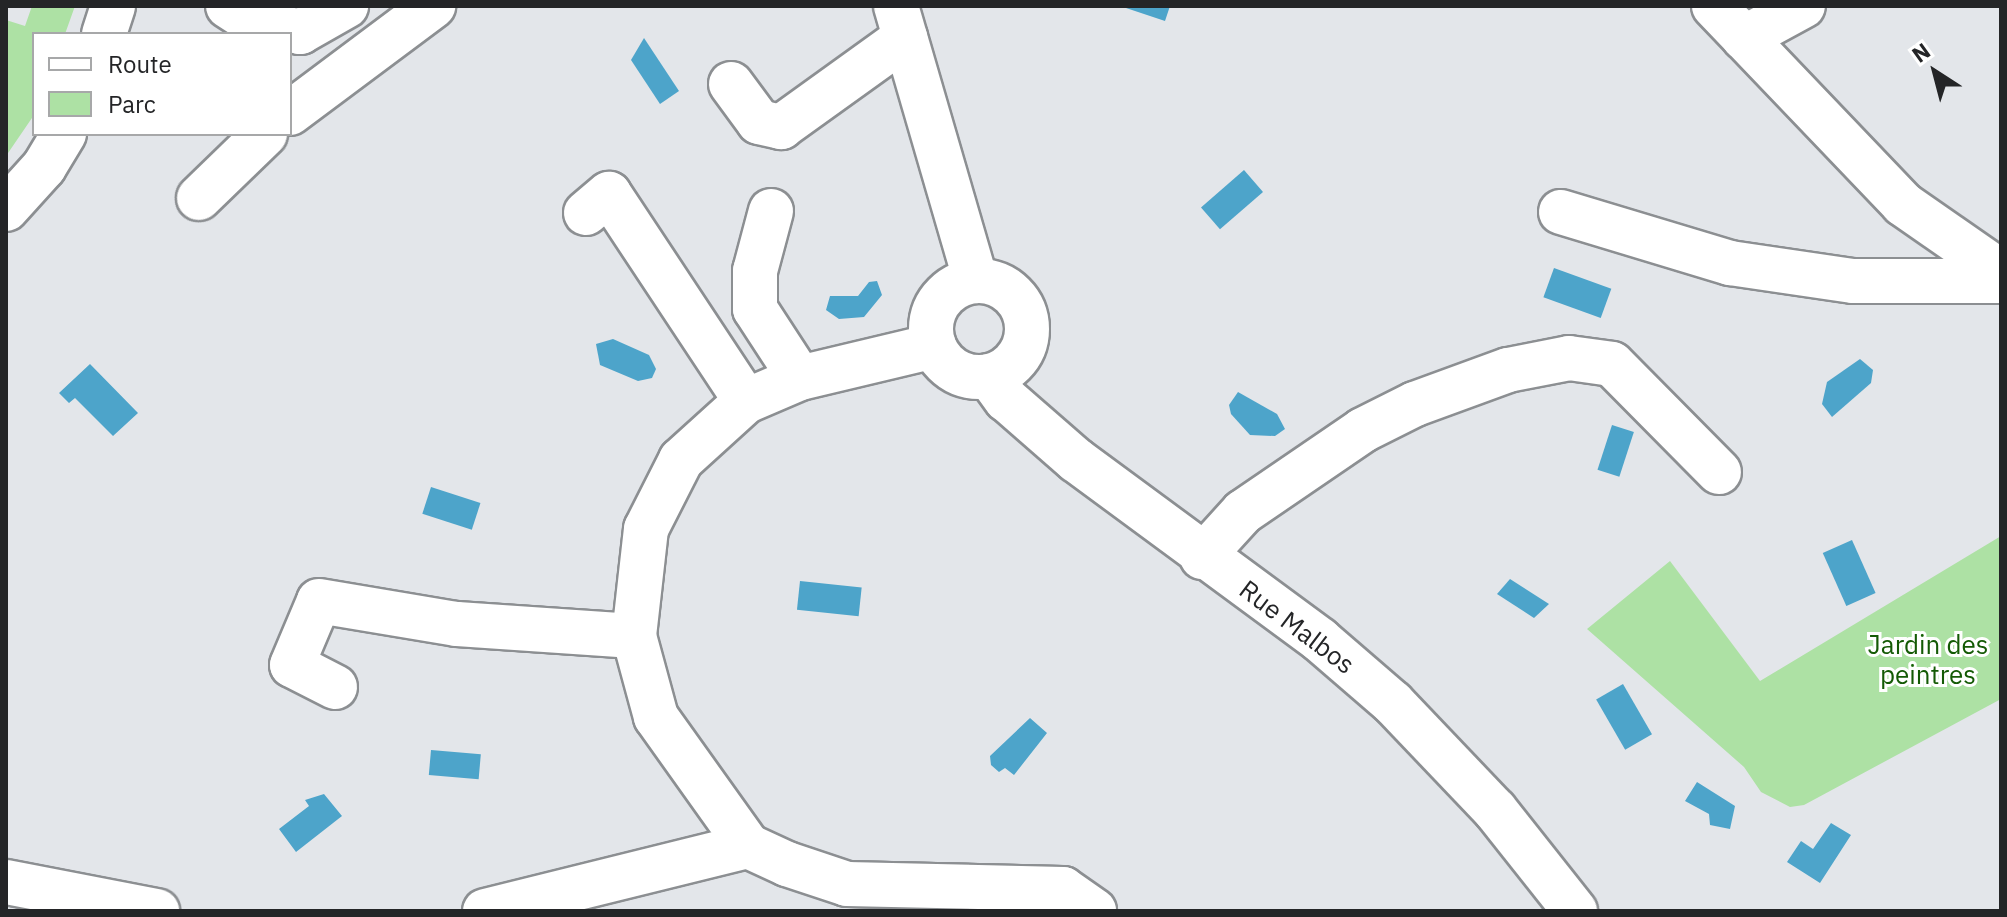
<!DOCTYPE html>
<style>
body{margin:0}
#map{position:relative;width:2007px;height:917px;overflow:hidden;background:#e3e6ea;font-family:"IBM Plex Sans",sans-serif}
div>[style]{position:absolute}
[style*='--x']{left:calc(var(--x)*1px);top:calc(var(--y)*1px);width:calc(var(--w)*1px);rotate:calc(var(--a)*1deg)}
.green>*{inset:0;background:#ade1a4}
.water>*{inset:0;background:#4da4ca;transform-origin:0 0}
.roads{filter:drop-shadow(2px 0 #8c8f92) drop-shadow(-2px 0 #8c8f92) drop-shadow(0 2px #8c8f92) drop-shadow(0 -2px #8c8f92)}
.minor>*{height:44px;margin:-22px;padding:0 22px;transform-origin:22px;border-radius:22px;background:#fff}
.minor>.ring{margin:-22px;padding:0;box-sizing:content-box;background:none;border:44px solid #fff;border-radius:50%}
span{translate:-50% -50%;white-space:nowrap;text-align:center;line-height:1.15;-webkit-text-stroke:6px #fff;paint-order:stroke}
.street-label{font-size:26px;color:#242527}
.park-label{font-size:26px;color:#145a05}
.frame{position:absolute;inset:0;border:8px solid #242527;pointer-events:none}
.legend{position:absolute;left:32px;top:32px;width:260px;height:104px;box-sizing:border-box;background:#fff;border:2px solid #a7a8a9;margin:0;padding:10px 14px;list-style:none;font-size:24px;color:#242527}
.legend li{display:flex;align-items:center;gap:16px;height:40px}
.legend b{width:40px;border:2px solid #a7a8a9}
.north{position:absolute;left:1895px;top:32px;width:80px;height:80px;-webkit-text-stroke:6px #fff;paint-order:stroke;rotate:324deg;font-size:22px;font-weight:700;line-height:32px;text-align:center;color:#242527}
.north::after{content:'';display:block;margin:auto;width:28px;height:36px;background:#242527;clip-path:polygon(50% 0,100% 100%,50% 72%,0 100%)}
</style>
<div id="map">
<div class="green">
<div style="clip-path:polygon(32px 6px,75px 6px,65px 34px,34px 34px,34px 115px,6px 156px,6px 20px,25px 26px)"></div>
<div style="clip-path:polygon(2001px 536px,2001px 699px,1804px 805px,1790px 807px,1761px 792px,1744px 767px,1587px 629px,1670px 561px,1760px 681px)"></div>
</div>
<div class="water">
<div style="clip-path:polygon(1120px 6px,1170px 6px,1165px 21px)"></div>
<div style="clip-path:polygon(644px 38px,679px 91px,660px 104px,631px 60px)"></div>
<div style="left:1244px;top:170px;width:29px;height:57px;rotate:49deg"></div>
<div style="left:1554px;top:268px;width:61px;height:31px;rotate:20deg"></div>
<div style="clip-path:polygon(877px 281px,882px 295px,864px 317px,839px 319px,826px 310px,830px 296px,858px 296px,869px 282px)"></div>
<div style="clip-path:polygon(613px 339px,649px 355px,656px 369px,652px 378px,638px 381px,600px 365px,596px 344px)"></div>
<div style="clip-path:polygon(1860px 359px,1873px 370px,1871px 383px,1832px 417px,1822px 404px,1827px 382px)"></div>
<div style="clip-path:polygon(90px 364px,138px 413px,113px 436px,75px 398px,69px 403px,59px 393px)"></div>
<div style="clip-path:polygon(1238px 392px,1277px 414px,1285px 429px,1275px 436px,1250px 435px,1231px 414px,1229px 405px)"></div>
<div style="left:1612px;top:425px;width:23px;height:47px;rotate:18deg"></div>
<div style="left:431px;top:487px;width:52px;height:28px;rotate:18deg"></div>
<div style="left:1852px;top:540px;width:58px;height:32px;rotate:66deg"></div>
<div style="clip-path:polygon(1510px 579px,1549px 604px,1534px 618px,1497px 594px)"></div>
<div style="left:800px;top:581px;width:62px;height:29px;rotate:6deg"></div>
<div style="left:1623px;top:684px;width:58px;height:31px;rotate:60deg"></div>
<div style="clip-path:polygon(1030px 718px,1047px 733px,1014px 775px,1005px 768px,999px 772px,991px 765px,990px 756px)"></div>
<div style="left:431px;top:750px;width:50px;height:25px;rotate:5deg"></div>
<div style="clip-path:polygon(1697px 782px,1735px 806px,1730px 829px,1710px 825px,1709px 814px,1685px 801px)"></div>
<div style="clip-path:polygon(324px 794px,342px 816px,296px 852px,279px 829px,309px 806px,305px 800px)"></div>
<div style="clip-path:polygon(1831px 823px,1851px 835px,1820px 883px,1787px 862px,1801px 841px,1813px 849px)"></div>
</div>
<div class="roads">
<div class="minor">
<div style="--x:228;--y:6;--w:24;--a:33"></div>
<div style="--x:248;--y:19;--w:54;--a:14"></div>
<div style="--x:300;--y:32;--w:53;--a:-29.5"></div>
<div style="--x:896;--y:6;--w:286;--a:73.8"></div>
<div style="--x:1714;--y:6;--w:274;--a:46.3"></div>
<div style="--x:1903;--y:204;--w:119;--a:34.8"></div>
<div style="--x:104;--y:34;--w:29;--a:-72"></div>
<div style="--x:1744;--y:38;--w:67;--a:-28.5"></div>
<div style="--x:731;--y:84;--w:47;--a:53.6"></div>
<div style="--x:759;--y:122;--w:23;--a:13"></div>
<div style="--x:781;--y:127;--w:153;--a:-35.7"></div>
<div style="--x:290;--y:113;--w:179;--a:-36.8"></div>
<div style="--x:199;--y:198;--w:92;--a:-44.1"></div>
<div style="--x:6;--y:209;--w:57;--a:-47.9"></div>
<div style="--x:44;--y:167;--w:39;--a:-59"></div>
<div style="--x:771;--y:211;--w:62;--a:104.9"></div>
<div style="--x:755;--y:271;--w:38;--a:90"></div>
<div style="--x:755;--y:309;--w:82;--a:56.9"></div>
<div style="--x:1561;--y:212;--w:177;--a:16.8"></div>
<div style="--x:1730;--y:263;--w:124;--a:8.3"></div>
<div style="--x:1853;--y:281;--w:148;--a:0"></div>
<div style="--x:586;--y:213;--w:30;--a:-40"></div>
<div style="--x:609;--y:194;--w:248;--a:56.5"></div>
<div class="ring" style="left:931px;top:281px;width:52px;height:52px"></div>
<div style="--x:934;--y:346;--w:138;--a:166.6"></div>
<div style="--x:800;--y:378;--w:59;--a:156.9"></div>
<div style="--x:746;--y:401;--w:88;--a:137.8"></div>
<div style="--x:681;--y:460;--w:77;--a:116.9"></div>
<div style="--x:646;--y:529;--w:108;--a:96.4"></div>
<div style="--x:634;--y:636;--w:84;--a:74.8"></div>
<div style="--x:656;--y:717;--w:158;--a:54.5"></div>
<div style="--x:748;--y:846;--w:43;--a:24.8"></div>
<div style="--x:787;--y:864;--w:63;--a:18.4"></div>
<div style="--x:847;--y:884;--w:216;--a:1.3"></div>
<div style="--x:1063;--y:889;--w:38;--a:35"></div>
<div style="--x:989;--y:376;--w:29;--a:54"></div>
<div style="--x:1006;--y:399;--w:93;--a:41.1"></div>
<div style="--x:1076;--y:460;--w:303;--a:36.4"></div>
<div style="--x:1320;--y:640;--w:96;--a:40.8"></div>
<div style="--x:1393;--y:703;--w:148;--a:46.4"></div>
<div style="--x:1495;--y:810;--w:129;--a:51.6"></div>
<div style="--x:1202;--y:557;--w:61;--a:-47.7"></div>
<div style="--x:1243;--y:512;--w:145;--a:-34.3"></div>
<div style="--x:1363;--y:430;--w:58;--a:-26.6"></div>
<div style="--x:1415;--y:404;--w:99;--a:-20.1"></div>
<div style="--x:1508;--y:370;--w:62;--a:-11.1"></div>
<div style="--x:1569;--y:358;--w:43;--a:7.9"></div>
<div style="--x:1612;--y:364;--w:152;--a:45.3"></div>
<div style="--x:335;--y:687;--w:48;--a:-152.9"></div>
<div style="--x:292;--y:665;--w:69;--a:-67.1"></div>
<div style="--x:319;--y:601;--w:140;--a:9.5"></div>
<div style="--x:457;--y:624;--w:177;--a:3.9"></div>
<div style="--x:6;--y:882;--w:154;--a:10.9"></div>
<div style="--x:485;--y:911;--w:271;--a:-13.9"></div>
</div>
</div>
<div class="street-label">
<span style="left:1297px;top:627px;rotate:37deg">Rue Malbos</span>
</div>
<div class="park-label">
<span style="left:1928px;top:660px">Jardin des<br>peintres</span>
</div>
<div class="frame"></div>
<ul class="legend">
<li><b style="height:10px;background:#fff"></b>Route</li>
<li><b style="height:22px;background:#ade1a4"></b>Parc</li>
</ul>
<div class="north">N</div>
</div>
